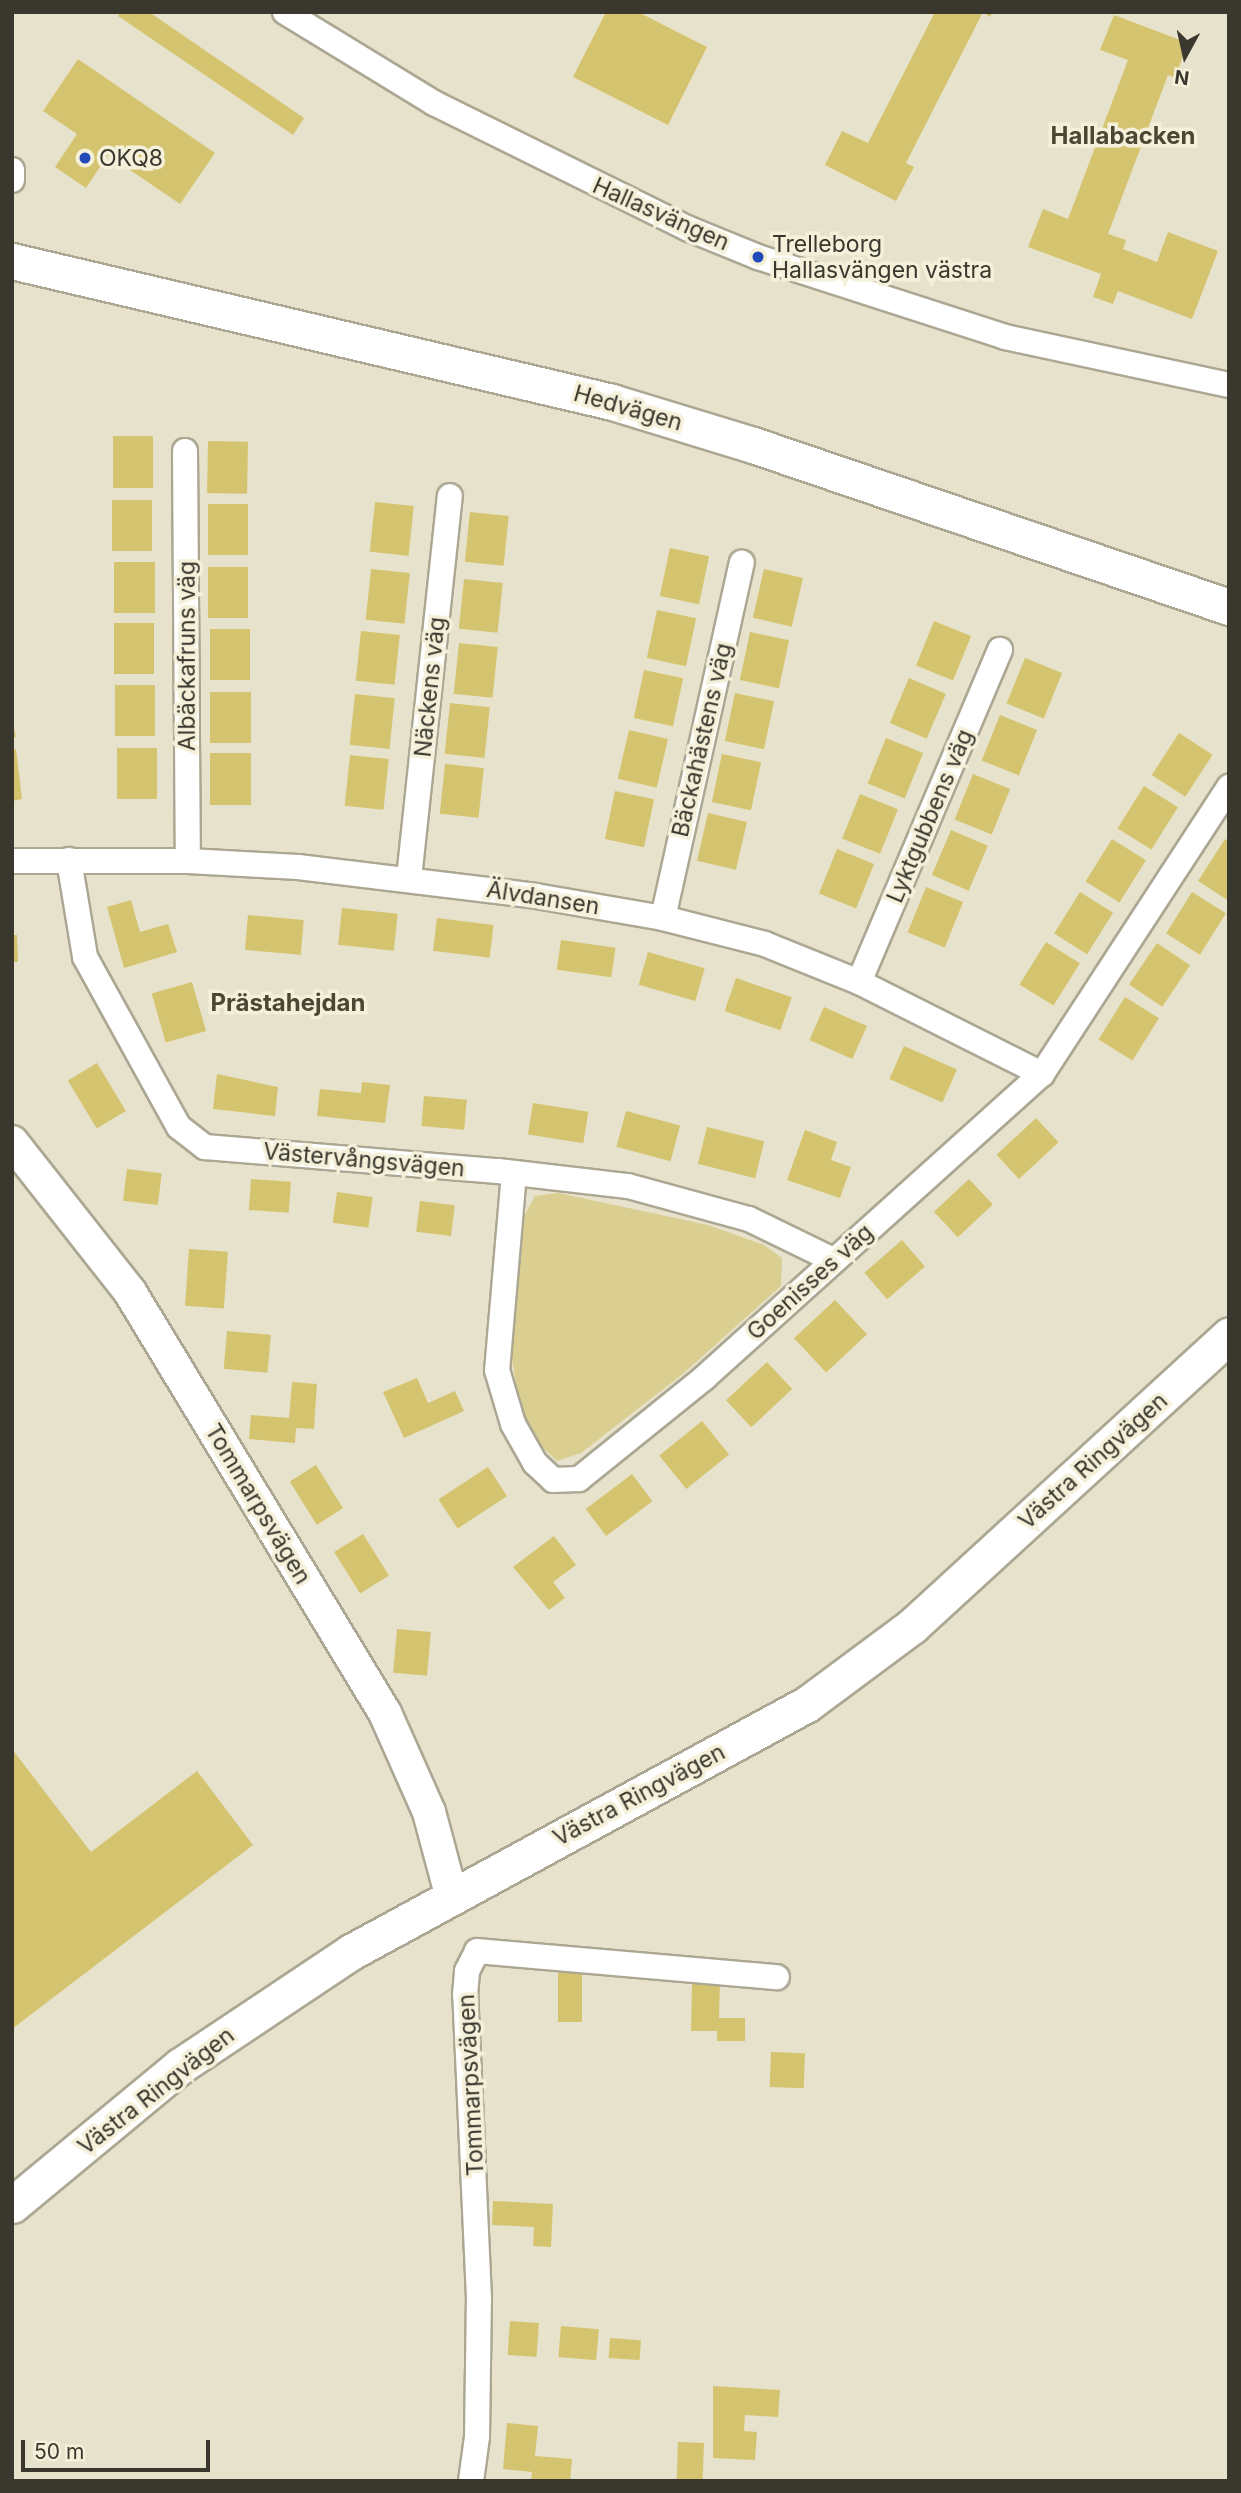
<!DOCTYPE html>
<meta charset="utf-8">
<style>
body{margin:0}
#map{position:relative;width:1241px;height:2493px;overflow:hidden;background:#e7e2cc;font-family:Inter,sans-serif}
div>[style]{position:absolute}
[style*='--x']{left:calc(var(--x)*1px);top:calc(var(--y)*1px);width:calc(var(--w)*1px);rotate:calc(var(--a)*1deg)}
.green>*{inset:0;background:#dace91}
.building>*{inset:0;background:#d5c46f;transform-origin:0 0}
.roads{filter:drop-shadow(2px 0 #aba792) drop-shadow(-2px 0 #aba792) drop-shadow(0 2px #aba792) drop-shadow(0 -2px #aba792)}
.minor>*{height:24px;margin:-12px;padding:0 12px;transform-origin:12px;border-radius:12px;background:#fff}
.tertiary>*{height:32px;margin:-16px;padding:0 16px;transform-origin:16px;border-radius:16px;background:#fff}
.secondary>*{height:35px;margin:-17.5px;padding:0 17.5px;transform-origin:17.5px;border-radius:17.5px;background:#fff}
.dots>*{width:19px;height:19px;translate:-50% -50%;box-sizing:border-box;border:4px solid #f4f0d9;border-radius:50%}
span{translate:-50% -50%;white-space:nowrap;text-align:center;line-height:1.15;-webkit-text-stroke:7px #f4f0d9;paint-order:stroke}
.poi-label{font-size:23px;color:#39372e}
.left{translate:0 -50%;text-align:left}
.street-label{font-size:23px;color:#39372e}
.neighbourhood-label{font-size:24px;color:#4b4734;font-weight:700}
.frame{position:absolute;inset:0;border:14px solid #39372e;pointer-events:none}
.north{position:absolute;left:1150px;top:21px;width:70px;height:70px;-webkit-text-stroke:5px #f4f0d9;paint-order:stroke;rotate:188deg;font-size:19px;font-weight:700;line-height:28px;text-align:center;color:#39372e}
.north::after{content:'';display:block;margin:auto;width:24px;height:32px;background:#39372e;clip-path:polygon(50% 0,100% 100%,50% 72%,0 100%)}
.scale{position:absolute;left:21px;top:2440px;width:189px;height:32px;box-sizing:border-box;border:4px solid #39372e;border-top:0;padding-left:9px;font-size:21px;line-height:24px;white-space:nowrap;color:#39372e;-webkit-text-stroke:5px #f4f0d9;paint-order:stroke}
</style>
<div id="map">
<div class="green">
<div style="clip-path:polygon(558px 1193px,708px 1225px,764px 1245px,782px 1258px,781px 1286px,684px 1373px,581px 1453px,557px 1461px,535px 1440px,519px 1401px,511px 1353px,521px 1222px,535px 1196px)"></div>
</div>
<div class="building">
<div style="clip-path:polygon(121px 12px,149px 12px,304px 118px,293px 135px,118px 16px)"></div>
<div style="clip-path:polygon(606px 12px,638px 12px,707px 47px,668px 125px,573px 77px)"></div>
<div style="clip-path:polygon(935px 12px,993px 12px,990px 17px,983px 12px,906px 163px,914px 167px,896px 201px,825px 165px,842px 131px,868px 143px)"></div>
<div style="clip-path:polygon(1114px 15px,1188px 43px,1175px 78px,1168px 75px,1108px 234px,1126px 240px,1123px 249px,1157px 262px,1168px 232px,1218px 251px,1192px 319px,1118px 291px,1113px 304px,1093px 297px,1101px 274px,1028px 247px,1043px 209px,1068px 219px,1128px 60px,1100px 50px)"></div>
<div style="clip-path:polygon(78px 59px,215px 153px,180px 204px,108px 155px,86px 188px,55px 167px,77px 134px,43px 111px)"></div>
<div style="left:113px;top:436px;width:40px;height:52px"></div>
<div style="left:208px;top:441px;width:40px;height:52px;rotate:1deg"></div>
<div style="left:112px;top:500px;width:40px;height:51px"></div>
<div style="left:375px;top:502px;width:39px;height:50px;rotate:6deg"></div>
<div style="left:208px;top:504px;width:40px;height:51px"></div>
<div style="left:470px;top:512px;width:39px;height:50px;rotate:6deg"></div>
<div style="left:670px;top:548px;width:40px;height:49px;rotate:12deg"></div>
<div style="left:114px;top:562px;width:41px;height:51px"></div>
<div style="left:208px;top:567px;width:40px;height:51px"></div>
<div style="left:371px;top:569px;width:39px;height:51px;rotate:6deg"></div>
<div style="left:764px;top:569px;width:40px;height:50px;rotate:13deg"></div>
<div style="left:464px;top:579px;width:39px;height:50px;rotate:6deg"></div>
<div style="left:657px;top:610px;width:40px;height:49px;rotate:12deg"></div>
<div style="left:934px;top:621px;width:40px;height:48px;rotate:22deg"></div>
<div style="left:114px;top:623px;width:40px;height:51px"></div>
<div style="left:210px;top:629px;width:40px;height:51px"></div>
<div style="left:361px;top:631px;width:39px;height:50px;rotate:6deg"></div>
<div style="left:750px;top:632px;width:40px;height:49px;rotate:12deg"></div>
<div style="left:459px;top:643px;width:39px;height:51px;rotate:6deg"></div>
<div style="left:1025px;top:658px;width:40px;height:49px;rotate:22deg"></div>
<div style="left:644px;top:670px;width:40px;height:49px;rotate:12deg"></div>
<div style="left:909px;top:678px;width:40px;height:49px;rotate:23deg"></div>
<div style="left:115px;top:685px;width:40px;height:51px"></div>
<div style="left:210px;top:692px;width:41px;height:51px"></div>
<div style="left:735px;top:693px;width:40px;height:49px;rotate:12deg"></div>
<div style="left:355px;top:694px;width:40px;height:51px;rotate:6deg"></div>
<div style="left:450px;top:703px;width:40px;height:51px;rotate:6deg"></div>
<div style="left:1000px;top:715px;width:40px;height:49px;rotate:22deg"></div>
<div style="clip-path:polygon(12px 718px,16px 737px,12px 737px)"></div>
<div style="left:629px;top:730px;width:40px;height:50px;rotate:13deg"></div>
<div style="left:1179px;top:733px;width:40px;height:50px;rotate:33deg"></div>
<div style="left:886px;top:738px;width:40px;height:49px;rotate:22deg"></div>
<div style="left:117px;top:748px;width:40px;height:51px"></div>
<div style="clip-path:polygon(16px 749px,22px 799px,12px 801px,12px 750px)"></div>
<div style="left:210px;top:753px;width:41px;height:52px"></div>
<div style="left:722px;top:754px;width:40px;height:49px;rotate:12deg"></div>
<div style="left:350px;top:755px;width:39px;height:51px;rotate:6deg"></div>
<div style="left:445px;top:764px;width:39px;height:50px;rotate:6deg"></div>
<div style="left:973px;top:774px;width:40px;height:49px;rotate:22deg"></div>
<div style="left:1144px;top:786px;width:40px;height:50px;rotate:32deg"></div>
<div style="left:615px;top:791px;width:40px;height:49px;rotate:12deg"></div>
<div style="left:860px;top:794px;width:41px;height:48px;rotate:22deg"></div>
<div style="left:708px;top:813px;width:40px;height:49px;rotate:13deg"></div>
<div style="left:951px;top:830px;width:40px;height:49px;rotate:23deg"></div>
<div style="left:1112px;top:839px;width:40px;height:50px;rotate:32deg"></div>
<div style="clip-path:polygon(1225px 839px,1229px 842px,1229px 901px,1198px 881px)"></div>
<div style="left:837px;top:849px;width:40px;height:48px;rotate:22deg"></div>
<div style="left:926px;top:887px;width:40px;height:49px;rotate:22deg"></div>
<div style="left:1080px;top:892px;width:39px;height:49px;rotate:32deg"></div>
<div style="left:1192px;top:892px;width:40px;height:49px;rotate:32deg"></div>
<div style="clip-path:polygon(131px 900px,140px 932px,168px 924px,177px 952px,124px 968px,107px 907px)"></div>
<div style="left:342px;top:908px;width:56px;height:37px;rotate:6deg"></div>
<div style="left:248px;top:915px;width:56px;height:35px;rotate:5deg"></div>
<div style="left:437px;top:918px;width:57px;height:33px;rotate:7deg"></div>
<div style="clip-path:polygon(12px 935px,17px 935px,18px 962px,12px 962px)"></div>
<div style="left:561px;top:940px;width:55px;height:30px;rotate:8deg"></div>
<div style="left:1046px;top:942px;width:40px;height:50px;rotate:32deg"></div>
<div style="left:1157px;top:943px;width:40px;height:50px;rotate:34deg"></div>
<div style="left:648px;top:952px;width:59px;height:34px;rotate:16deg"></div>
<div style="left:736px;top:978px;width:59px;height:35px;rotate:19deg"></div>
<div style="left:192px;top:982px;width:51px;height:42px;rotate:74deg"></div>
<div style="left:1125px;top:997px;width:40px;height:50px;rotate:32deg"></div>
<div style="left:824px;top:1007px;width:47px;height:36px;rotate:24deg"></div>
<div style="left:904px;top:1046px;width:58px;height:36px;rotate:24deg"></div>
<div style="left:97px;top:1063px;width:56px;height:34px;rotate:59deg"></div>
<div style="clip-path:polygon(217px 1074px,278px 1087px,275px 1116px,213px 1109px)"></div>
<div style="clip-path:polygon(362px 1082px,390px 1085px,385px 1123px,317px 1116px,320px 1089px,361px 1093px)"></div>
<div style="left:424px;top:1096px;width:43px;height:30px;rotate:5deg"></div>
<div style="left:533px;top:1103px;width:56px;height:32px;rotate:9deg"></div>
<div style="left:626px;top:1111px;width:56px;height:37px;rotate:15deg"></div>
<div style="left:1036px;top:1118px;width:33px;height:54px;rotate:47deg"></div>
<div style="left:707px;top:1127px;width:59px;height:38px;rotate:14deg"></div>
<div style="clip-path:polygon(805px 1130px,837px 1142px,831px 1160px,851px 1167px,840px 1198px,787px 1180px)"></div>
<div style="left:127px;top:1169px;width:35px;height:32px;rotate:7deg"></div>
<div style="left:251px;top:1179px;width:40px;height:31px;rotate:4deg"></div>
<div style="left:969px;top:1179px;width:35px;height:48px;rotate:47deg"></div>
<div style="left:337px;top:1192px;width:36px;height:31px;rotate:8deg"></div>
<div style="left:420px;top:1201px;width:35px;height:31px;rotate:7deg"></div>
<div style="left:902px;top:1240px;width:35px;height:50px;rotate:49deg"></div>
<div style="left:189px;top:1249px;width:39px;height:57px;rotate:4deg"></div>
<div style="left:835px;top:1300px;width:47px;height:56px;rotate:47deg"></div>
<div style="left:227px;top:1331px;width:44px;height:38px;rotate:5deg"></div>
<div style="left:767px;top:1362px;width:37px;height:56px;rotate:47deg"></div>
<div style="clip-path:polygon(417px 1378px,428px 1403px,455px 1391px,464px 1411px,404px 1438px,383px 1392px)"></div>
<div style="clip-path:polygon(292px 1382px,317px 1384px,314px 1429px,296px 1428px,295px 1443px,249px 1439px,251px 1415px,289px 1418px)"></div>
<div style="left:702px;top:1421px;width:43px;height:55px;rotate:51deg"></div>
<div style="left:316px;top:1465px;width:51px;height:31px;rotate:58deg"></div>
<div style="left:488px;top:1467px;width:35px;height:59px;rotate:57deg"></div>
<div style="left:632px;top:1474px;width:34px;height:58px;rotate:53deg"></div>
<div style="left:363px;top:1534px;width:49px;height:34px;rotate:58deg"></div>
<div style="clip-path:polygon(554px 1536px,576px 1565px,553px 1582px,565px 1598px,549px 1610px,513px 1567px)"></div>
<div style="left:397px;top:1629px;width:34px;height:44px;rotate:5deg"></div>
<div style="clip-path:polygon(12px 1749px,91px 1852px,197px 1771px,253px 1845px,12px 2029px)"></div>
<div style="left:558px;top:1973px;width:24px;height:49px"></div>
<div style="clip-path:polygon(692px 1983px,720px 1984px,719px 2018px,745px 2018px,745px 2041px,717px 2041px,717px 2031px,691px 2031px)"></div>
<div style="left:771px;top:2052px;width:34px;height:35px;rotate:2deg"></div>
<div style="clip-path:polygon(493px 2201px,553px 2204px,551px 2247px,533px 2246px,534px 2227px,492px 2225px)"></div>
<div style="left:510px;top:2321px;width:29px;height:34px;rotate:4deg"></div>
<div style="left:561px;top:2326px;width:38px;height:31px;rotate:5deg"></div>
<div style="left:610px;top:2338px;width:31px;height:20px;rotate:4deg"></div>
<div style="clip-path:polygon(713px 2386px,780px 2390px,778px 2417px,745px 2415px,744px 2431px,757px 2432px,755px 2460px,713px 2458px)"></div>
<div style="clip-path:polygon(507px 2423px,538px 2426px,535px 2456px,572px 2459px,570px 2481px,531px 2481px,532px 2472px,503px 2469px)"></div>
<div style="left:678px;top:2442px;width:26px;height:39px;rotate:2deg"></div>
</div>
<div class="roads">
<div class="minor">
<div style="--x:285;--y:12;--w:175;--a:31.4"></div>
<div style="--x:434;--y:103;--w:284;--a:26.3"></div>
<div style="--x:689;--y:229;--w:74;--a:22.1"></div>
<div style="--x:758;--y:257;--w:260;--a:17.9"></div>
<div style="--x:1005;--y:337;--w:229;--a:12.1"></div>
<div style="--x:12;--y:170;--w:10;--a:90"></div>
<div style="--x:185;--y:451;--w:410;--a:89.6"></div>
<div style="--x:69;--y:860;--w:98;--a:80.6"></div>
<div style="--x:85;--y:957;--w:194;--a:61.1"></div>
<div style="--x:179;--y:1127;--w:33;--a:38"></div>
<div style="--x:205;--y:1147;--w:294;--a:4.7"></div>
<div style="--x:498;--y:1171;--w:131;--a:6.6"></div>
<div style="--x:628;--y:1186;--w:125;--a:15.3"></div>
<div style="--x:749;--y:1219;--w:93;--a:26"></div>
<div style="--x:12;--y:861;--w:176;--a:0"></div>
<div style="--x:188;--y:861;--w:110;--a:3.1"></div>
<div style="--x:298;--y:867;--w:240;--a:6.9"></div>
<div style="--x:536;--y:896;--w:129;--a:9.8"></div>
<div style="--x:663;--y:918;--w:105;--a:14.3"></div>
<div style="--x:765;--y:944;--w:101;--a:22"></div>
<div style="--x:859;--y:982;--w:205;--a:26.7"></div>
<div style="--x:409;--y:878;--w:384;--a:-83.9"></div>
<div style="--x:663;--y:918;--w:364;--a:-77.5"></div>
<div style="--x:859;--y:982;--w:361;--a:-67"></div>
<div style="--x:514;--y:1173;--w:198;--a:94.9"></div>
<div style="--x:497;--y:1370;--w:56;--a:73.5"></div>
<div style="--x:513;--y:1424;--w:45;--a:60.6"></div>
<div style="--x:535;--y:1463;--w:25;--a:43"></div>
<div style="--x:553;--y:1480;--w:26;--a:-2"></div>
<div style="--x:579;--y:1479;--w:161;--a:-38.9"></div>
<div style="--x:704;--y:1378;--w:455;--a:-42"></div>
<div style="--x:1042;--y:1074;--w:343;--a:-56.9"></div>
<div style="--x:471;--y:2481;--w:44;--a:-82.2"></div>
<div style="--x:477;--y:2437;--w:139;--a:-89.2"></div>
<div style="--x:479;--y:2298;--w:303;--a:-92.6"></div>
<div style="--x:465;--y:1995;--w:24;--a:-85"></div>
<div style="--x:467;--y:1971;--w:22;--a:-63"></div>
<div style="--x:477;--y:1951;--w:301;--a:5"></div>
</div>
<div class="tertiary">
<div style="--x:12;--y:1142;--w:191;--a:51.8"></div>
<div style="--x:130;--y:1292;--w:492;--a:58.8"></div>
<div style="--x:385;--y:1713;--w:108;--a:66"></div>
<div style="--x:429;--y:1812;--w:85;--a:75"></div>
</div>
<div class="secondary">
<div style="--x:12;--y:261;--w:616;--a:13.22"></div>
<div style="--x:612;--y:402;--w:147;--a:17"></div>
<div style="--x:753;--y:445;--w:503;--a:18.8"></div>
<div style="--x:12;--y:2205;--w:218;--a:-39.6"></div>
<div style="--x:180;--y:2066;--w:206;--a:-33.7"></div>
<div style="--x:351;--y:1952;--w:519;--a:-28.54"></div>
<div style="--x:807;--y:1704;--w:131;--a:-36.6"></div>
<div style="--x:912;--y:1626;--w:430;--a:-42.5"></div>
</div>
</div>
<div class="dots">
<div style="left:85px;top:158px;background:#224bba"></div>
<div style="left:758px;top:257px;background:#224bba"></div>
</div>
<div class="poi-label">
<span class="left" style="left:99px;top:158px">OKQ8</span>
<span class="left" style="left:772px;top:257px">Trelleborg<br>Hallasvängen västra</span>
</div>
<div class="street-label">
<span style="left:661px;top:214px;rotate:24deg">Hallasvängen</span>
<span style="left:628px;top:408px;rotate:16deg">Hedvägen</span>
<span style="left:187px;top:656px;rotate:-90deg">Albäckafruns väg</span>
<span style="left:430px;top:687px;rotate:-84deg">Näckens väg</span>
<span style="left:702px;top:740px;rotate:-77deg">Bäckahästens väg</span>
<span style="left:930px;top:816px;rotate:-67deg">Lyktgubbens väg</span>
<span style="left:543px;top:898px;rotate:9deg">Älvdansen</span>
<span style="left:364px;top:1160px;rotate:5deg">Västervångsvägen</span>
<span style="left:810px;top:1282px;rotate:-42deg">Goenisses väg</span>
<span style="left:1093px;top:1461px;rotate:-42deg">Västra Ringvägen</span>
<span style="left:258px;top:1504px;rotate:59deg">Tommarpsvägen</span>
<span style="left:639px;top:1795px;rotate:-28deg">Västra Ringvägen</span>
<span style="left:471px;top:2085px;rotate:-93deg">Tommarpsvägen</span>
<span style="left:156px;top:2091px;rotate:-38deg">Västra Ringvägen</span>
</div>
<div class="neighbourhood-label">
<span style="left:1123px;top:136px">Hallabacken</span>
<span style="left:288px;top:1003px">Prästahejdan</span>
</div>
<div class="frame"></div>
<div class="north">N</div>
<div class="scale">50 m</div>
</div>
